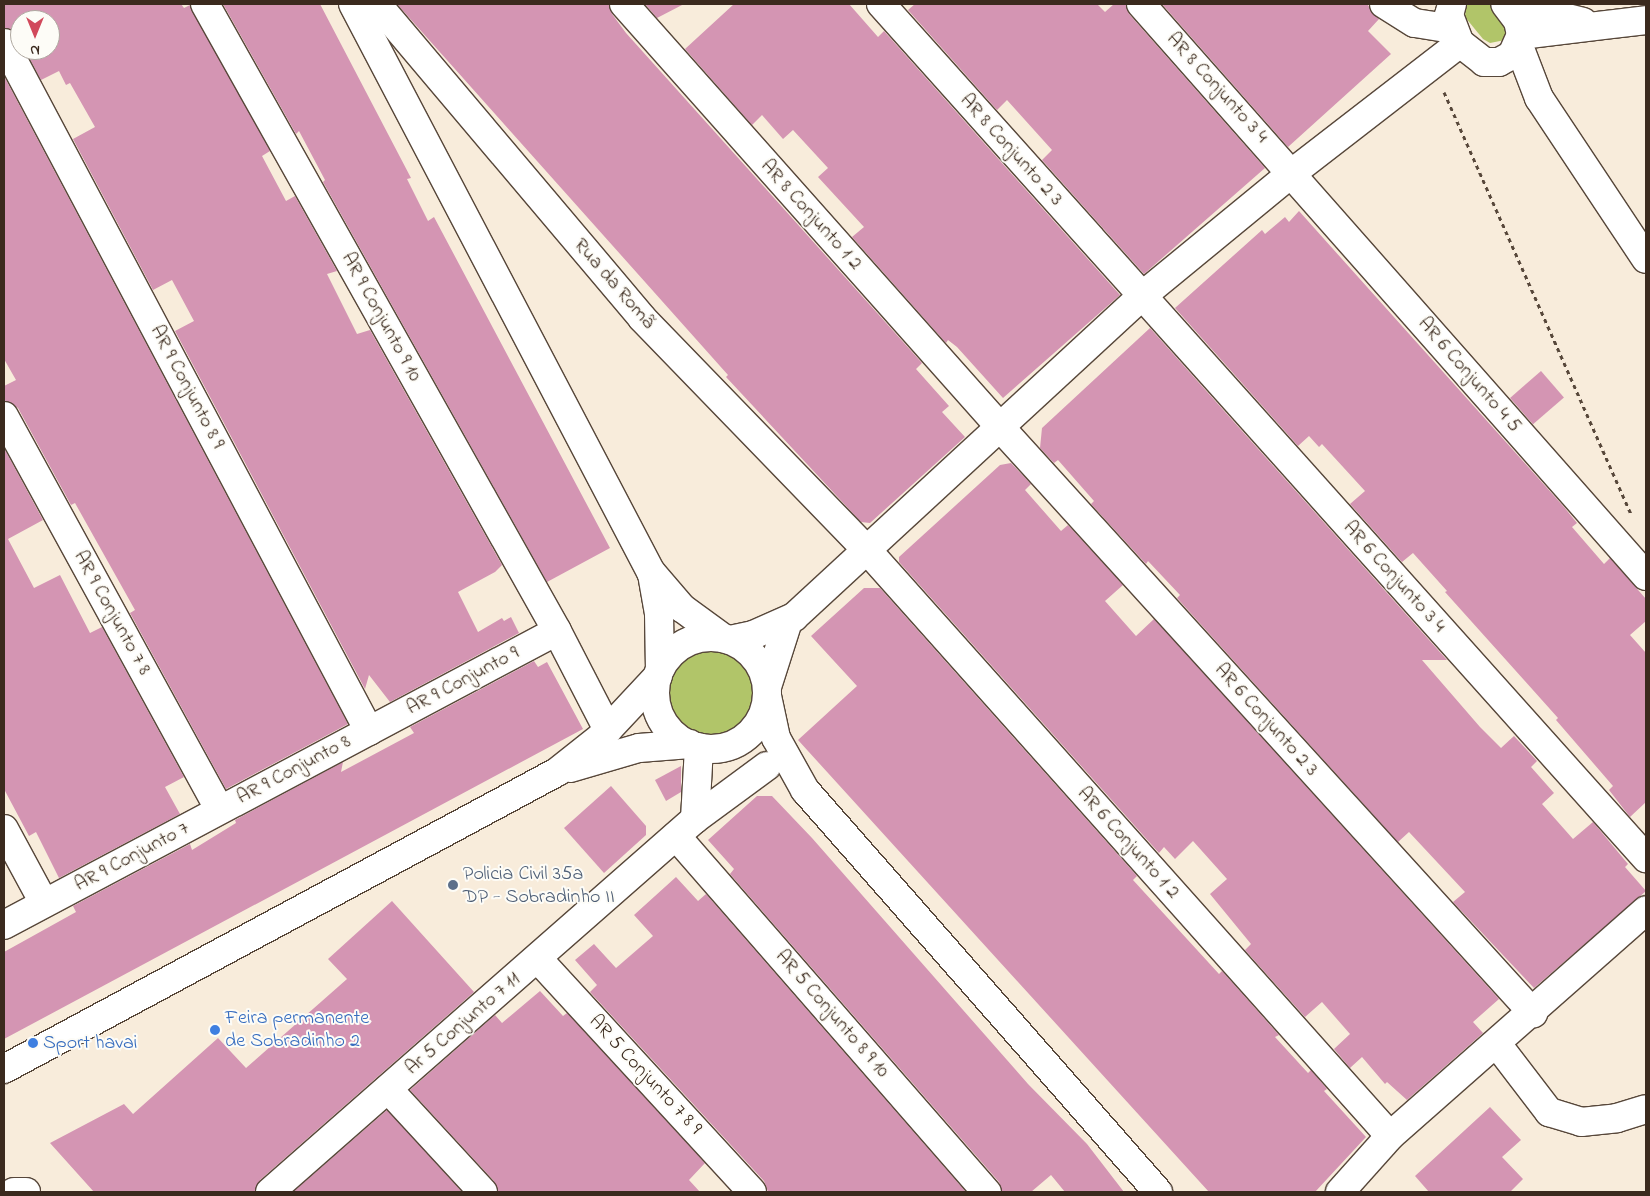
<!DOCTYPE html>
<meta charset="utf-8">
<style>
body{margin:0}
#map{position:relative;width:1650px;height:1196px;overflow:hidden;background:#f8ecdb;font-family:"Indie Flower",sans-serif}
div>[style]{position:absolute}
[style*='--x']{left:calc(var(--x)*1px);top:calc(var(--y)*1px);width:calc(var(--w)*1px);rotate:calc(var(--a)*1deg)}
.green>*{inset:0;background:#b1c569}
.round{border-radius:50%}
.building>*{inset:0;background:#d495b3;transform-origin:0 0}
.path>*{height:3px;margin-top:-1.5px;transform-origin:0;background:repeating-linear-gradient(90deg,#57473a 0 4px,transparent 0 8px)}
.roads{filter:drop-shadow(1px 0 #57473a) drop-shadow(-1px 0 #57473a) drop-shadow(0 1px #57473a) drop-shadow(0 -1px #57473a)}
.minor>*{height:28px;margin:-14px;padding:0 14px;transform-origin:14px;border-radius:14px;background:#fff}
.minor>.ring{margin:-14px;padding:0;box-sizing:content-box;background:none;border:28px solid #fff;border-radius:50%}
.dots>*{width:14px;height:14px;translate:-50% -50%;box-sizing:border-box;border:2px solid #fdfcf7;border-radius:50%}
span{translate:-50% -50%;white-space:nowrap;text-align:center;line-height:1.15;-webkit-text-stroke:4px #fdfcf7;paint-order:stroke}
.street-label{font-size:20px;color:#3b2a1e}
.service-label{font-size:20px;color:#4e5e75}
.left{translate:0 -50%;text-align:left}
.shop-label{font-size:20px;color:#366cbe}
.frame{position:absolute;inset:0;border:5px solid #3b2a1e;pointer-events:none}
.north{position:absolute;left:10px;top:10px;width:50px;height:50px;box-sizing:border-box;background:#fdfcf7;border:1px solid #afa8a0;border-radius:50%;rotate:180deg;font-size:14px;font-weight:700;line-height:20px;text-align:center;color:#3b2a1e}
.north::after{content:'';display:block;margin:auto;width:18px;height:22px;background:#d1495b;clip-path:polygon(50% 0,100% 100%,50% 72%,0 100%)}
</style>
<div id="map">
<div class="green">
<div style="clip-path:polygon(1466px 4px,1492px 4px,1510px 29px,1505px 40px,1490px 43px,1483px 39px,1465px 17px)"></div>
<div class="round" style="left:669px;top:650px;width:86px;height:86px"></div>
</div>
<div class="building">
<div style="clip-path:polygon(4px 4px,181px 4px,184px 8px,190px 5px,270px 151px,262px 156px,286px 201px,295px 196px,337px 271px,327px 274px,357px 334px,370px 330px,502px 565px,495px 572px,458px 592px,478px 632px,502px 618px,504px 621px,511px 617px,519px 633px,390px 702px,369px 675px,365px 689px,175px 331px,194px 321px,172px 280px,153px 290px,73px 139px,95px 127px,70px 83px,66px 85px,59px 71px,41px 80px,25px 50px,50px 50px,50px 20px,20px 20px,20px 40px,13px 30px,4px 28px)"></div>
<div style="clip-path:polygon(223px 4px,320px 4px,411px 178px,407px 179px,428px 221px,434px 217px,610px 548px,547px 582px,323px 182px,325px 180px,299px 131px,296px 134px)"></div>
<div style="clip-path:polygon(397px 4px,609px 4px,612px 14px,626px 33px,922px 363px,916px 369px,949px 406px,942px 412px,965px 437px,870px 523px,861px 522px,726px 377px,728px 375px)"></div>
<div style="clip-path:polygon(645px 4px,684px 4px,657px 18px)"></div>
<div style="clip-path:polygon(734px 4px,849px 4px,878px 37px,884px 31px,1120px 295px,1003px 398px,957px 347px,948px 340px,946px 343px,852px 237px,864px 227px,818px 177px,828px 168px,793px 130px,783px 139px,762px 115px,752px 125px,685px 49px)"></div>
<div style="clip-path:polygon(915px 4px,1097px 4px,1105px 12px,1114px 4px,1126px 4px,1129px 14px,1265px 168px,1144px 274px,1042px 160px,1052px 150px,1007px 100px,997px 110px,908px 10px)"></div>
<div style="clip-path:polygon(1162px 4px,1367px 4px,1379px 19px,1368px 31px,1391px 54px,1288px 147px)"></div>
<div style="clip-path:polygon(4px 76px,348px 724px,226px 789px,130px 613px,135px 610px,75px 503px,71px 505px,18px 408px,4px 400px,4px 386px,16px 380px,4px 359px)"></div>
<div style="clip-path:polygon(1299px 211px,1564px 507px,1577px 523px,1572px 527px,1604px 564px,1610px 558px,1646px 599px,1646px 621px,1630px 635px,1646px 653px,1646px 802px,1630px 817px,1609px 790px,1613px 786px,1556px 720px,1558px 718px,1445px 592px,1447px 591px,1413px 553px,1402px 562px,1350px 504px,1365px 491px,1322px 444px,1319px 447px,1309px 436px,1298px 446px,1175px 308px,1262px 230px,1265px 234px,1285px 217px,1289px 222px)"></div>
<div style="clip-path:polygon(1150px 328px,1447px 660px,1422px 660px,1480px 727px,1501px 748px,1514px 736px,1537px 761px,1531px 767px,1554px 793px,1542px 804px,1573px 839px,1593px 822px,1628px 864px,1625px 867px,1646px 891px,1534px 988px,1453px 902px,1465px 892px,1409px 832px,1398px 842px,1177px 598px,1180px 595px,1148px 561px,1146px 564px,1091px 504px,1094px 501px,1058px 460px,1054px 463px,1040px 448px,1042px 428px)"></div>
<div style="left:1541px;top:371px;width:35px;height:41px;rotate:49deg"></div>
<div style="clip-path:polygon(4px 448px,43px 520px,8px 539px,34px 588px,60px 575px,90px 633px,102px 627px,184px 777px,165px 787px,180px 814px,59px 878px,36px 832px,29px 836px,4px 789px)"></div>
<div style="clip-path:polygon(1011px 463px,1031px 484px,1025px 490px,1061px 531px,1068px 525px,1123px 585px,1105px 601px,1136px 636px,1154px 619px,1499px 999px,1473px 1022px,1483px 1033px,1407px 1100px,1387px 1082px,1385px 1084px,1362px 1057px,1350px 1068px,1334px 1049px,1350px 1034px,1322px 1002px,1305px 1017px,1245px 950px,1251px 944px,1210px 894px,1227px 879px,1193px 841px,1175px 859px,1164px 847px,1159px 853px,899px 562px,899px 557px,1000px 465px)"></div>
<div style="clip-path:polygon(864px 588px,880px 588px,1137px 876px,1133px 880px,1219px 974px,1222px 971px,1279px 1035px,1275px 1037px,1308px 1073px,1311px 1070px,1327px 1089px,1324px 1091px,1366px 1137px,1315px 1192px,1209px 1192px,798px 740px,857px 686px,811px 636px)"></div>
<div style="clip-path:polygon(534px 661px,538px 667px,547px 662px,583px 729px,4px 1039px,4px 952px,76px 912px,73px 906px,190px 844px,192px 850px,236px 823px,235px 820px,343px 762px,341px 772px,414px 733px,410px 727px)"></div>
<div style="clip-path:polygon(681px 766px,681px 792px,666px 801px,655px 780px)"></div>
<div style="clip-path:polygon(611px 786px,646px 826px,646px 835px,604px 873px,564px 828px)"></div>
<div style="clip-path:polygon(757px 796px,772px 796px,812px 838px,1028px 1084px,1087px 1144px,1124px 1192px,1065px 1192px,1051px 1175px,1031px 1192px,1002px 1192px,999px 1182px,730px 874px,734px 869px,708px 840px)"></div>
<div style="clip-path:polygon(676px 877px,698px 901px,706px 894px,966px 1192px,768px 1192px,764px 1181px,590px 992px,597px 985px,575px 960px,594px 944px,616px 968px,653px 936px,634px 915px)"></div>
<div style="clip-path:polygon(392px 901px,474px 992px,260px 1180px,255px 1192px,94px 1192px,50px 1143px,124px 1104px,133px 1114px,218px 1038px,246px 1068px,347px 979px,328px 959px)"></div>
<div style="clip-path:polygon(540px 991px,563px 1016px,567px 1013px,705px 1163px,689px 1180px,700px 1192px,498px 1192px,494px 1181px,410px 1090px,495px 1015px,502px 1023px)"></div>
<div style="clip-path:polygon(1490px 1107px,1521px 1140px,1502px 1157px,1523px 1179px,1510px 1192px,1429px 1192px,1415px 1176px)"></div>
<div style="clip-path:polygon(387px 1110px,462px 1192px,293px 1192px)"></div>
</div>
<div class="path">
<div style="--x:1444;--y:92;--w:461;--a:66.1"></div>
</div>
<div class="roads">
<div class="minor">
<div style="--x:205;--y:4;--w:719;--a:60.69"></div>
<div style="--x:557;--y:631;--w:111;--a:62.7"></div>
<div style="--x:353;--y:4;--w:641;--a:62.32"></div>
<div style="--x:651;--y:572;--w:48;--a:49.3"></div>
<div style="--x:682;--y:608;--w:51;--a:36.2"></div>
<div style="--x:377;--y:4;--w:411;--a:49.8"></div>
<div style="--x:642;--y:318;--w:323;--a:45.9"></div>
<div style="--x:867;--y:550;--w:785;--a:48.25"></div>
<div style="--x:624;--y:4;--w:565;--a:48.37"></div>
<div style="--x:999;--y:426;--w:794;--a:47.71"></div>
<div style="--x:881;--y:4;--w:1147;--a:48.15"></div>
<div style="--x:1141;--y:4;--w:763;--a:48.56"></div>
<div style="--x:1384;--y:4;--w:36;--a:32"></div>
<div style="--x:1415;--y:23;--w:36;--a:9"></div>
<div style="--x:1452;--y:4;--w:11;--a:105"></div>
<div style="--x:1449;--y:15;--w:30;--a:69"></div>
<div style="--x:1460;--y:43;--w:31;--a:38"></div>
<div style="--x:1484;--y:62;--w:15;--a:0"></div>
<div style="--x:1499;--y:62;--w:15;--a:-28"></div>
<div style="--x:1512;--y:55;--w:22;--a:-66"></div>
<div style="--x:1521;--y:35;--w:14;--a:-102"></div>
<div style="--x:1518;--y:21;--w:21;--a:-127"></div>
<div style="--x:1511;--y:4;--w:74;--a:14"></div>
<div style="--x:1521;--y:35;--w:126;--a:-6.8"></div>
<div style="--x:4;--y:43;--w:779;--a:62.05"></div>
<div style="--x:1519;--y:46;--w:56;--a:69"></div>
<div style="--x:1539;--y:98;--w:193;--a:56.4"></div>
<div style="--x:4;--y:416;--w:449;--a:61.3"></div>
<div style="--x:652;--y:574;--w:40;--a:80"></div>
<div style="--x:659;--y:613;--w:56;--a:89"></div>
<div class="ring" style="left:655px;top:637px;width:84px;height:84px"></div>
<div style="--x:730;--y:640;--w:24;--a:-12"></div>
<div style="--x:753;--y:635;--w:45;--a:-23.7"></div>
<div style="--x:794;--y:617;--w:473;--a:-42.7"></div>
<div style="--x:1142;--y:296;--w:194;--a:-39.4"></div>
<div style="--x:1292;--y:173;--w:212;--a:-37.7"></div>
<div style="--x:767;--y:687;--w:69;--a:-72.3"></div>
<div style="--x:767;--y:696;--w:43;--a:77.9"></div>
<div style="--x:776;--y:738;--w:60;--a:60.9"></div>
<div style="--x:805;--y:790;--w:535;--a:48.71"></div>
<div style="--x:570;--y:768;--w:72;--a:-16.2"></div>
<div style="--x:639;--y:748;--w:51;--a:-4.5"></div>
<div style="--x:695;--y:819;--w:72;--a:-86.8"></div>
<div style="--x:4;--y:829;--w:84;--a:61.6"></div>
<div style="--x:676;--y:836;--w:473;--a:48.9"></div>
<div style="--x:4;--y:925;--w:626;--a:-28"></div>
<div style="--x:538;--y:959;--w:316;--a:47.4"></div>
<div style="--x:1497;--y:1044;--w:86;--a:52.6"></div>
<div style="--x:1549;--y:1112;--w:34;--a:17"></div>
<div style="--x:1581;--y:1122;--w:36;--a:-6"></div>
<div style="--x:1617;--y:1118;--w:30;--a:-17"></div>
<div style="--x:4;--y:1069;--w:628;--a:-28.24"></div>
<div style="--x:557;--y:772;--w:56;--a:-38.5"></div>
<div style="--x:601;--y:737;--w:83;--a:-46.9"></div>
<div style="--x:388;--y:1089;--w:140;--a:47.3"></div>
<div style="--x:14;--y:1192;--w:12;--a:0"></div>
<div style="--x:270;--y:1192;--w:565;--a:-41.27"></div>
<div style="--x:695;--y:819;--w:89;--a:-36.4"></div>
<div style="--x:1340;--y:1192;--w:75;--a:-48.2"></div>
<div style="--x:1390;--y:1136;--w:341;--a:-41.4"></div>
</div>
</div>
<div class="dots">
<div style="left:453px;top:885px;background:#5c6f8a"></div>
<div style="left:215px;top:1030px;background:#3f7fe0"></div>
<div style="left:33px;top:1043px;background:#3f7fe0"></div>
</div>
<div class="street-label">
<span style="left:1217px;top:88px;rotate:48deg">AR 8 Conjunto 3 4</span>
<span style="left:1011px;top:150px;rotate:48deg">AR 8 Conjunto 2 3</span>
<span style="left:811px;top:215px;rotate:48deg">AR 8 Conjunto 1 2</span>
<span style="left:614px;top:284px;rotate:49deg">Rua da Romã</span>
<span style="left:381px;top:317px;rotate:61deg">AR 9 Conjunto 9 10</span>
<span style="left:1469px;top:375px;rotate:49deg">AR 6 Conjunto 4 5</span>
<span style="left:187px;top:387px;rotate:62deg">AR 9 Conjunto 8 9</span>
<span style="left:1394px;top:577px;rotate:48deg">AR 6 Conjunto 3 4</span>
<span style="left:112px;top:613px;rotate:61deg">AR 9 Conjunto 7 8</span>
<span style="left:463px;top:681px;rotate:-28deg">AR 9 Conjunto 9</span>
<span style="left:1266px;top:720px;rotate:48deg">AR 6 Conjunto 2 3</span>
<span style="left:294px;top:770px;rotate:-28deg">AR 9 Conjunto 8</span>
<span style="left:1128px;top:843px;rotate:48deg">AR 6 Conjunto 1 2</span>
<span style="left:132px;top:857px;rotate:-28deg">AR 9 Conjunto 7</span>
<span style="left:832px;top:1014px;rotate:49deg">AR 5 Conjunto 8 9 10</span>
<span style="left:463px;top:1024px;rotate:-41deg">Ar 5 Conjunto 7 11</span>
<span style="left:645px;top:1075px;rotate:47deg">AR 5 Conjunto 7 8 9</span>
</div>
<div class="service-label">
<span class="left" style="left:463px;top:886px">Policia Civil 35a<br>DP - Sobradinho II</span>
</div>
<div class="shop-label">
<span class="left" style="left:225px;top:1030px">Feira permanente<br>de Sobradinho 2</span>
<span class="left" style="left:43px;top:1043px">Sport havai</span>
</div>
<div class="frame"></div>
<div class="north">N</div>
</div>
